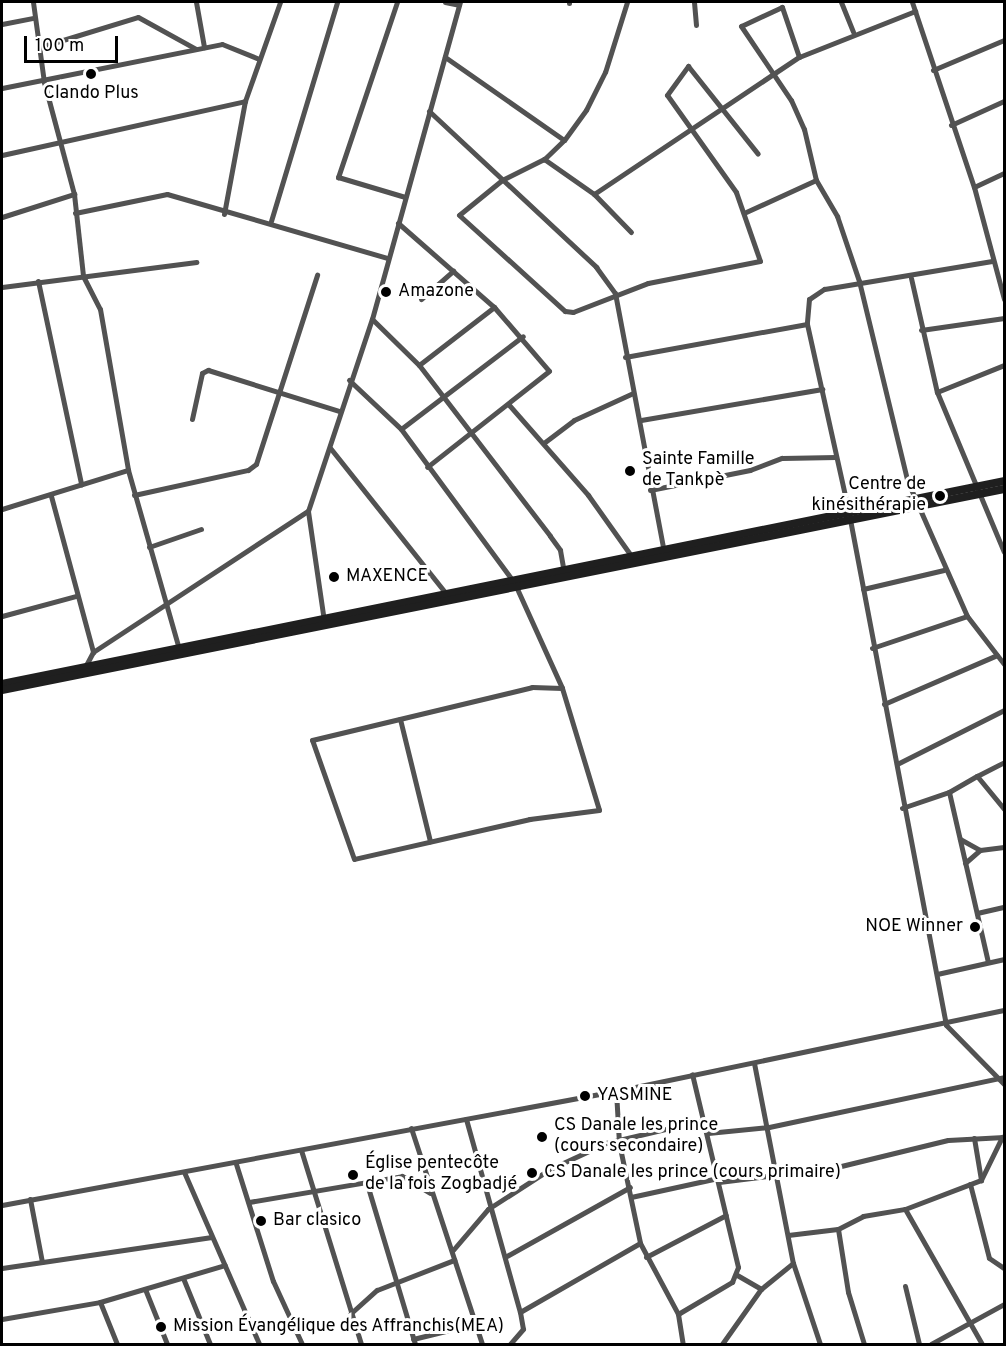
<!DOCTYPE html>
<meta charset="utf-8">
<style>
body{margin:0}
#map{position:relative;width:1006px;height:1346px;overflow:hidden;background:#fff;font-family:Overpass,sans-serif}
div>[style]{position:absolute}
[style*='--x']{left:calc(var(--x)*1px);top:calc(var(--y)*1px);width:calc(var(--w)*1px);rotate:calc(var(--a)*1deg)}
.minor>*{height:5px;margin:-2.5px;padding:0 2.5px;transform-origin:2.5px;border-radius:2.5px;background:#525252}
.secondary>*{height:8px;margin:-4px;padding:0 4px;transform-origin:4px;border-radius:4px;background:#1f1f1f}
.dots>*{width:16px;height:16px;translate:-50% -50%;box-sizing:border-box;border:3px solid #fff;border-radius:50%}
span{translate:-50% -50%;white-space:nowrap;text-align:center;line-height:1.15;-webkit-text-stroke:6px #fff;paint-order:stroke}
.poi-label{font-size:18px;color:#000}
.left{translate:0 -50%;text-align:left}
.right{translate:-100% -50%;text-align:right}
.frame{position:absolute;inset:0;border:3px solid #000;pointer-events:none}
.scale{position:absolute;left:24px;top:36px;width:94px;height:27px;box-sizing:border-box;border:3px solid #000;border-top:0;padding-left:8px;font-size:18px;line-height:21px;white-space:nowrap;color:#000;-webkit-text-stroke:4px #fff;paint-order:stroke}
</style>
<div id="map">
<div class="minor">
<div style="--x:33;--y:2;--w:81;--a:82.2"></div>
<div style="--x:44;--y:82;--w:116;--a:75"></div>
<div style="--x:74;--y:194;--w:82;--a:83.7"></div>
<div style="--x:83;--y:276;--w:37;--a:63"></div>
<div style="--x:100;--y:309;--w:163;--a:80.1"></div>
<div style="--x:128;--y:470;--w:186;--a:74.1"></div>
<div style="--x:196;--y:2;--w:46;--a:79.9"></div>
<div style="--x:397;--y:2;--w:185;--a:108.6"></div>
<div style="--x:338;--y:177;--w:70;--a:16.6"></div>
<div style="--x:445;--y:2;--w:14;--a:12"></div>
<div style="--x:627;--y:2;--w:73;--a:107.4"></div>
<div style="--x:605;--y:72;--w:42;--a:116.6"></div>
<div style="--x:586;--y:110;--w:37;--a:126"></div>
<div style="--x:564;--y:140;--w:28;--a:136"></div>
<div style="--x:544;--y:159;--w:47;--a:153.4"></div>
<div style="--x:502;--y:180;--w:55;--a:140.9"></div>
<div style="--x:459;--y:215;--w:143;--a:42.2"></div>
<div style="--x:565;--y:311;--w:8;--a:7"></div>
<div style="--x:573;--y:312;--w:80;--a:-21.1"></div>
<div style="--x:648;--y:283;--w:114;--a:-11.1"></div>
<div style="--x:760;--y:261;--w:73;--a:-109.2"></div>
<div style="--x:736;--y:192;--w:119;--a:-125.4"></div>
<div style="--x:667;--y:95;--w:36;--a:-54"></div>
<div style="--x:688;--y:66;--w:112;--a:51.5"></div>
<div style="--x:694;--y:2;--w:23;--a:85"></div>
<div style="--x:841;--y:2;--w:32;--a:68"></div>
<div style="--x:912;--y:2;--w:195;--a:71.5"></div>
<div style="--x:974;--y:187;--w:116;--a:75"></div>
<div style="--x:569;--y:3;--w:1;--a:-90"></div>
<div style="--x:2;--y:24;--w:32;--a:-11"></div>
<div style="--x:40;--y:47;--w:102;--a:-17"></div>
<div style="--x:138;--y:17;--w:66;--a:28.9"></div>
<div style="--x:445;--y:57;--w:145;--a:34.9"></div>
<div style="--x:799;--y:57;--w:53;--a:-108.8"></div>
<div style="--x:782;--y:7;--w:45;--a:155.1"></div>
<div style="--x:741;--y:26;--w:89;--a:56"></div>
<div style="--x:791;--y:100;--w:32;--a:66"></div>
<div style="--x:804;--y:129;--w:52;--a:76.8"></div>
<div style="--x:816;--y:180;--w:42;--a:59.7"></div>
<div style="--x:837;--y:216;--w:69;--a:71.3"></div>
<div style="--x:859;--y:281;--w:205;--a:76.4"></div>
<div style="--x:907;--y:480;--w:149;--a:66.2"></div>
<div style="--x:967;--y:616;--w:61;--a:52.4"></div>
<div style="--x:933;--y:70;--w:77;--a:-22.9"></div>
<div style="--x:2;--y:88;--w:224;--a:-11.3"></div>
<div style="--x:222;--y:44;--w:40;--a:22"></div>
<div style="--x:429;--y:111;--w:229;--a:43"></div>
<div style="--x:596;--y:267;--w:32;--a:54"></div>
<div style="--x:615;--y:293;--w:264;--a:79.3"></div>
<div style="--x:951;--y:125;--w:58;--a:-24.4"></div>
<div style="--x:2;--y:155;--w:249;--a:-12.5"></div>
<div style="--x:544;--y:159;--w:61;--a:35"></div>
<div style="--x:594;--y:194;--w:53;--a:45.8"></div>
<div style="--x:974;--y:187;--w:33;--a:-25"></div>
<div style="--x:594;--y:194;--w:247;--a:-33.8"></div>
<div style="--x:799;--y:57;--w:125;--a:-21.6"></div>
<div style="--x:746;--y:212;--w:77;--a:-24.6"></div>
<div style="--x:75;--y:213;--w:94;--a:-11.7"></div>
<div style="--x:167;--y:194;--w:229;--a:16.2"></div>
<div style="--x:224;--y:214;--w:115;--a:-79.5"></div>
<div style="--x:245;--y:101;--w:105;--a:-70.5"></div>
<div style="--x:2;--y:217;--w:76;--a:-17.7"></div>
<div style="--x:271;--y:221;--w:229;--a:-73.2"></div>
<div style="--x:398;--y:223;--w:128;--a:41.2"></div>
<div style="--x:494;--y:307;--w:84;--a:49.3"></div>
<div style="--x:549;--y:371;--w:155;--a:141.8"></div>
<div style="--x:992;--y:261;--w:170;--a:170.5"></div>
<div style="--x:824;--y:289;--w:18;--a:146"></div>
<div style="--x:809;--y:299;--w:25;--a:95"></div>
<div style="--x:807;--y:324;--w:195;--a:77.5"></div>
<div style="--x:849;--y:514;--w:520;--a:79.25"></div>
<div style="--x:946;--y:1025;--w:83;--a:45.5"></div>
<div style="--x:911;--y:278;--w:117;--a:77.2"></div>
<div style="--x:937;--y:392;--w:173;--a:67.3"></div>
<div style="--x:38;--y:281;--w:208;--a:78"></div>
<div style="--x:2;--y:287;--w:196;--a:-7.3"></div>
<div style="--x:421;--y:299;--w:43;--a:-41.2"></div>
<div style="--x:372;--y:319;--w:66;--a:44.4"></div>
<div style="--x:419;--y:365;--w:215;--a:52.5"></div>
<div style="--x:550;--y:536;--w:17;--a:54"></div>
<div style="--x:560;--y:550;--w:23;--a:80"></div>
<div style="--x:921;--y:330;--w:84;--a:-8.2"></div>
<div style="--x:625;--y:357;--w:185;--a:-10.3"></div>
<div style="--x:419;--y:365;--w:95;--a:-37.7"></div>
<div style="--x:349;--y:380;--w:71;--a:43.3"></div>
<div style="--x:401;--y:429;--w:190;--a:53.6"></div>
<div style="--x:514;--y:582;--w:116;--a:65.6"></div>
<div style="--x:562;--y:688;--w:127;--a:73.1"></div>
<div style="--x:599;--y:810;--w:70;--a:172.6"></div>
<div style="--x:530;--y:819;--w:180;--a:167.2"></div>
<div style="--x:354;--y:859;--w:126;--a:-109.4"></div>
<div style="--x:312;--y:740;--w:226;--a:-13.5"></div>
<div style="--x:532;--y:687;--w:30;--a:2"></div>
<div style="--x:937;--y:392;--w:72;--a:-21.9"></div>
<div style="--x:509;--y:405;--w:120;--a:48.7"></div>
<div style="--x:588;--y:495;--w:76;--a:54.6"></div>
<div style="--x:192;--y:419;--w:47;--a:-77.7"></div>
<div style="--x:202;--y:373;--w:7;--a:-27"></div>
<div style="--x:208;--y:370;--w:137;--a:17.4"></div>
<div style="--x:641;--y:420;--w:184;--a:-9.7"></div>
<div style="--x:401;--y:429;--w:153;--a:-37.3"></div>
<div style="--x:545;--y:442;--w:36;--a:-37"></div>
<div style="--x:574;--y:420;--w:65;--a:-24.6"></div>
<div style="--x:331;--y:449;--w:186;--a:51.5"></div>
<div style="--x:650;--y:490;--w:102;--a:-11.3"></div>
<div style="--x:750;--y:470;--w:34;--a:-21"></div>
<div style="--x:782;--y:458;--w:54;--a:-1.1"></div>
<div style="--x:134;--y:495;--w:117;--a:-12.4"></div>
<div style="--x:248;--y:470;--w:10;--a:-37"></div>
<div style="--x:256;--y:464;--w:199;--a:-72.1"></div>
<div style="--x:51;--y:496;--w:162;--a:74.9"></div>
<div style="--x:93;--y:652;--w:19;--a:118"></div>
<div style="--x:2;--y:509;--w:132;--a:-17.2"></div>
<div style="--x:149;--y:547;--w:55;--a:-19.1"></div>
<div style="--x:863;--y:589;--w:83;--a:-13.2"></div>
<div style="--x:2;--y:616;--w:77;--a:-15.1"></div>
<div style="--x:324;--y:621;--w:111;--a:-98.3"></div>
<div style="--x:308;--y:511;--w:202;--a:-71.6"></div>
<div style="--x:372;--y:319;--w:329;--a:-74.5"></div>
<div style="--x:872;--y:648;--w:100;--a:-18.6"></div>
<div style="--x:93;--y:652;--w:257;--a:-33.3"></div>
<div style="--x:884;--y:704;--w:123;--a:-23.4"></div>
<div style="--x:400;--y:719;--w:126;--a:76.2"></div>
<div style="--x:897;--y:764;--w:120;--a:-26.8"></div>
<div style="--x:977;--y:776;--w:30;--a:-27"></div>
<div style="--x:949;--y:792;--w:174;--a:77.1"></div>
<div style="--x:902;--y:808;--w:50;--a:-18.8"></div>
<div style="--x:949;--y:792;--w:32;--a:-30"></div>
<div style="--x:977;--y:776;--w:43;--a:50.7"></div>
<div style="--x:960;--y:839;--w:23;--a:29"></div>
<div style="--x:965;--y:863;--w:20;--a:-41"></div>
<div style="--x:980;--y:850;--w:24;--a:-7"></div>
<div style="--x:977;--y:913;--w:28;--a:-13"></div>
<div style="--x:937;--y:974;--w:69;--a:-12.6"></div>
<div style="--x:754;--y:1063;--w:204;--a:79"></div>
<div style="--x:793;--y:1263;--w:85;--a:71.6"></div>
<div style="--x:616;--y:1091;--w:52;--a:86.7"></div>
<div style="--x:619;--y:1143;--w:102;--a:78.1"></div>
<div style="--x:640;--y:1243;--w:81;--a:61.8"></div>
<div style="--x:678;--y:1314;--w:30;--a:81"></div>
<div style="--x:466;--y:1119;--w:200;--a:74.4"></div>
<div style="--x:520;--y:1312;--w:17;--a:80"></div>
<div style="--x:523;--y:1329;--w:20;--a:131"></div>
<div style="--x:411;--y:1128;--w:227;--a:71.8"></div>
<div style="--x:708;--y:1133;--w:61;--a:-5.6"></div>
<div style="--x:769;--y:1127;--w:240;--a:-12"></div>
<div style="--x:974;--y:1138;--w:43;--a:80.5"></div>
<div style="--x:301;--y:1150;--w:203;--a:72.8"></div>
<div style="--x:236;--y:1164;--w:123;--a:72.5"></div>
<div style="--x:273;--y:1281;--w:69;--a:65.3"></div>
<div style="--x:184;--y:1172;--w:188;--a:66.4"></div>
<div style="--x:719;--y:1182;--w:119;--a:-7.2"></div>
<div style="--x:837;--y:1167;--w:114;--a:-13.7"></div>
<div style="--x:948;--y:1140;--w:56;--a:-3.1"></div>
<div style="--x:367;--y:1184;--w:167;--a:73.3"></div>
<div style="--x:970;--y:1184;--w:76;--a:75.6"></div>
<div style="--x:989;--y:1258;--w:18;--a:34"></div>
<div style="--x:631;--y:1197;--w:89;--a:-12.3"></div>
<div style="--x:30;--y:1199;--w:64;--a:79.2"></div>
<div style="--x:249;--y:1202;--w:155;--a:-9.6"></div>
<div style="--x:402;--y:1176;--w:33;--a:31"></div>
<div style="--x:2;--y:1205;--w:624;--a:-10.52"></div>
<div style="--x:616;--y:1091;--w:396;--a:-11.8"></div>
<div style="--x:905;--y:1209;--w:155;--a:60.3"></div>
<div style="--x:838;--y:1229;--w:64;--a:81"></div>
<div style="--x:848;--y:1292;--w:54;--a:72.9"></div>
<div style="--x:788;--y:1235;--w:50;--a:-6.8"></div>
<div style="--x:838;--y:1229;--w:28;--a:-27"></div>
<div style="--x:863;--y:1216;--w:43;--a:-9.5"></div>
<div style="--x:905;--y:1209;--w:81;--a:-20.9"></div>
<div style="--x:981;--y:1180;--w:48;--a:-64"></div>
<div style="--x:453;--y:1250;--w:54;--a:-49.5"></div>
<div style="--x:488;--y:1209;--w:74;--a:-32.8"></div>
<div style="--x:550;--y:1169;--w:62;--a:-24.9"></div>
<div style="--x:606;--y:1143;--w:101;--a:-13.2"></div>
<div style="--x:505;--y:1257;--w:143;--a:-29.2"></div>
<div style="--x:646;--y:1257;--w:90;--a:-27.7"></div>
<div style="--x:2;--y:1268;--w:212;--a:-8.4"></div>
<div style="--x:737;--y:1275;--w:28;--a:30"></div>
<div style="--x:183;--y:1278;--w:71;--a:67.8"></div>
<div style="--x:905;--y:1286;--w:60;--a:76.4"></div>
<div style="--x:145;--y:1289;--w:59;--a:68.2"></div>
<div style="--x:100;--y:1302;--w:45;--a:68"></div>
<div style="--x:520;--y:1312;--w:138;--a:-29.9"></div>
<div style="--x:350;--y:1314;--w:36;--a:-42"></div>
<div style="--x:377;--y:1290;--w:83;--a:-21.3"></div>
<div style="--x:678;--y:1314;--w:63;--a:-30.7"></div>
<div style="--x:732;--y:1282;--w:16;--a:-68"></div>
<div style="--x:738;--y:1267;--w:198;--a:-103.4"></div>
<div style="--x:2;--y:1319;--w:99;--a:-9.8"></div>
<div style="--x:100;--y:1302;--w:130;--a:-16.5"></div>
<div style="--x:413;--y:1339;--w:63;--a:-13.8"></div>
<div style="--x:722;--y:1344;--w:67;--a:-54.7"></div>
<div style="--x:761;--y:1289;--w:41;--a:-39.1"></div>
<div style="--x:931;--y:1344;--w:83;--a:-28.7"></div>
</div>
<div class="secondary">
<div style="--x:2;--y:684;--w:1022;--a:-11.45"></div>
<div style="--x:2;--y:690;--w:1022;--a:-11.34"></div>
</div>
<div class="dots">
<div style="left:91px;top:74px;background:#000"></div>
<div style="left:386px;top:292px;background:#000"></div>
<div style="left:630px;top:471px;background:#000"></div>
<div style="left:940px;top:496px;background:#000"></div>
<div style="left:334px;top:577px;background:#000"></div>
<div style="left:975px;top:927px;background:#000"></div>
<div style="left:585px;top:1096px;background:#000"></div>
<div style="left:542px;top:1137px;background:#000"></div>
<div style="left:532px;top:1173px;background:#000"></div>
<div style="left:353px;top:1175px;background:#000"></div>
<div style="left:261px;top:1221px;background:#000"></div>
<div style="left:161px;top:1327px;background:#000"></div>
</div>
<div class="poi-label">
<span style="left:91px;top:94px">Clando Plus</span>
<span class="left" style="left:398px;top:292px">Amazone</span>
<span class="left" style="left:642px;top:471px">Sainte Famille<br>de Tankpè</span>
<span class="right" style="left:926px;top:496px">Centre de<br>kinésithérapie</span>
<span class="left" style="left:346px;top:577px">MAXENCE</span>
<span class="right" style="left:963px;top:927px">NOE Winner</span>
<span class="left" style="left:597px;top:1096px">YASMINE</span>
<span class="left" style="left:554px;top:1137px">CS Danale les prince<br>(cours secondaire)</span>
<span class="left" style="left:365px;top:1175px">Église pentecôte<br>de la fois Zogbadjé</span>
<span class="left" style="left:544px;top:1173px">CS Danale les prince (cours primaire)</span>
<span class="left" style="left:273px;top:1221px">Bar clasico</span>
<span class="left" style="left:173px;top:1327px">Mission Évangélique des Affranchis(MEA)</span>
</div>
<div class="frame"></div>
<div class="scale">100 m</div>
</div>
